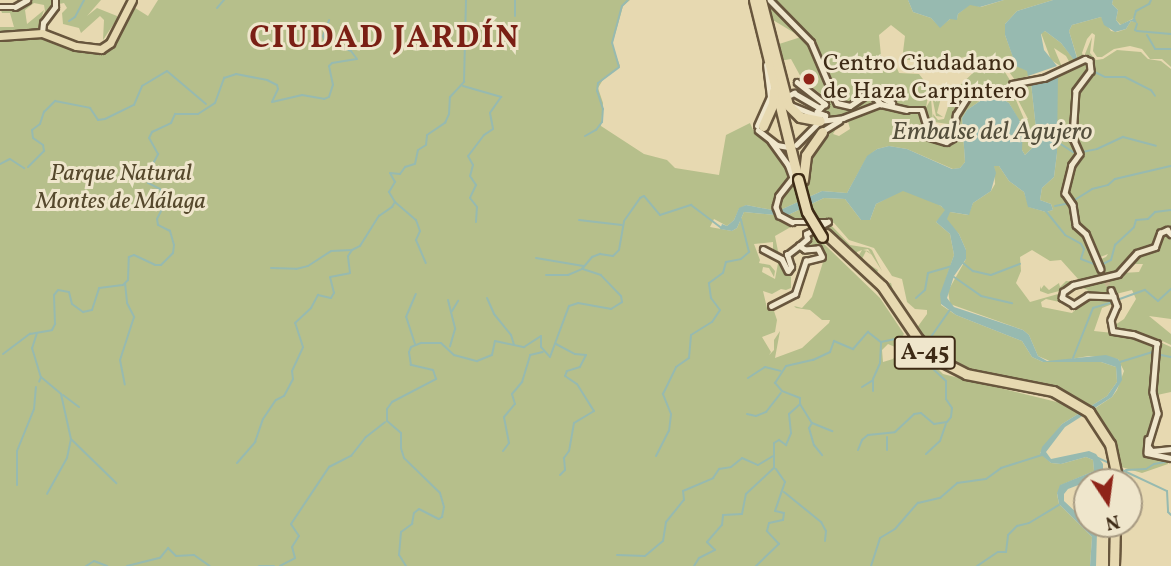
<!DOCTYPE html>
<meta charset="utf-8">
<style>
body{margin:0}
#map{position:relative;width:1171px;height:566px;overflow:hidden;background:#e7d9b1;font-family:Vollkorn,serif}
div>[style]{position:absolute}
[style*='--x']{left:calc(var(--x)*1px);top:calc(var(--y)*1px);width:calc(var(--w)*1px);rotate:calc(var(--a)*1deg)}
.green>*{inset:0;background:#b6bf8b}
.water>*{inset:0;background:#97bab0}
.stream>*{height:2px;margin:-1px;padding:0 1px;transform-origin:1px;border-radius:1px;background:#97bab0}
.minor-tunnel>*{height:4.5px;margin-top:-2.25px;transform-origin:0;background:repeating-linear-gradient(90deg,#c5b692 0 4.5px,transparent 0 6.5px)}
.roads{filter:drop-shadow(2px 0 #68563d) drop-shadow(-2px 0 #68563d) drop-shadow(0 2px #68563d) drop-shadow(0 -2px #68563d)}
.minor>*{height:4.5px;margin:-2.25px;padding:0 2.25px;transform-origin:2.25px;border-radius:2.25px;background:#efe6cc}
.major>*{height:7px;margin:-3.5px;padding:0 3.5px;transform-origin:3.5px;border-radius:3.5px;background:#e7d9b1}
.highway>*{height:9px;margin:-4.5px;padding:0 4.5px;transform-origin:4.5px;border-radius:4.5px;background:#e7d9b1}
.bridges{filter:drop-shadow(2px 0 #3e2b16) drop-shadow(-2px 0 #3e2b16) drop-shadow(0 2px #3e2b16) drop-shadow(0 -2px #3e2b16)}
.highway-bridge>*{height:9px;margin:-4.5px;padding:0 4.5px;transform-origin:4.5px;border-radius:4.5px;background:#e7d9b1}
.dots>*{width:19px;height:19px;translate:-50% -50%;box-sizing:border-box;border:4px solid #efe6cc;border-radius:50%}
span{translate:-50% -50%;white-space:nowrap;text-align:center;line-height:1.15;-webkit-text-stroke:6px #efe6cc;paint-order:stroke}
.shield-label span{padding:2px 5px;background:#efe6cc;border:2px solid;border-radius:5px;-webkit-text-stroke-width:0}
.shield-label{font-size:23px;color:#3e2b16;font-weight:700}
.poi-label{font-size:24px;color:#3e2b16}
.left{translate:0 -50%;text-align:left}
.park-label{font-size:24px;color:#56492d;font-style:italic}
.water-label{font-size:26px;color:#544f3c;font-style:italic}
.district-label{font-size:32px;color:#7a1f14;font-weight:700;letter-spacing:2px}
.north{position:absolute;left:1073px;top:468px;width:70px;height:70px;box-sizing:border-box;background:#efe6cc;border:2px solid #a89b83;border-radius:50%;rotate:167deg;font-size:19px;font-weight:700;line-height:28px;text-align:center;color:#3e2b16}
.north::after{content:'';display:block;margin:auto;width:24px;height:32px;background:#8f2418;clip-path:polygon(50% 0,100% 100%,50% 72%,0 100%)}
</style>
<div id="map">
<div class="green">
<div style="clip-path:polygon(27px 0,51px 0,53px 4px,39px 27px,45px 11px,44px 5px,34px 3px,25px 10px,27px 24px,44px 10px,37px 31px,0 31px,0 27px,14px 27px,10px 13px,2px 13px,0 8px,8px 8px)"></div>
<div style="clip-path:polygon(59px 0,101px 0,87px 16px,97px 8px,117px 16px,117px 19px,103px 40px,104px 20px,100px 16px,81px 33px,79px 28px,63px 24px,62px 13px,67px 8px,64px 3px,59px 4px)"></div>
<div style="clip-path:polygon(evenodd,158px 0,630px 0,623px 6px,612px 45px,620px 66px,604px 78px,598px 88px,603px 103px,601px 126px,644px 154px,667px 160px,675px 168px,719px 175px,726px 135px,750px 123px,753px 130px,777px 152px,792px 177px,792px 182px,775px 200px,777px 204px,795px 179px,783px 149px,788px 150px,800px 193px,808px 192px,805px 167px,808px 154px,819px 137px,835px 124px,841px 121px,833px 134px,839px 136px,850px 129px,847px 118px,885px 105px,923px 113px,931px 99px,934px 132px,947px 133px,948px 124px,934px 122px,933px 114px,938px 120px,944px 119px,953px 92px,976px 70px,971px 56px,948px 60px,902px 60px,905px 36px,891px 25px,879px 35px,882px 66px,895px 63px,899px 73px,919px 74px,933px 92px,942px 94px,937px 113px,943px 117px,936px 116px,932px 96px,928px 96px,926px 108px,913px 109px,900px 106px,873px 91px,846px 105px,839px 101px,832px 91px,833px 100px,845px 108px,854px 107px,869px 96px,875px 98px,866px 108px,829px 119px,819px 110px,828px 99px,803px 81px,791px 59px,779px 61px,776px 45px,801px 37px,768px 17px,763px 0,908px 0,913px 12px,931px 18px,940px 27px,950px 19px,957px 19px,958px 14px,970px 4px,981px 7px,1004px 0,1053px 0,1017px 11px,1005px 24px,1005px 35px,1016px 65px,1028px 71px,1028px 76px,1015px 80px,1007px 69px,1003px 69px,1013px 85px,1008px 92px,1004px 89px,975px 90px,965px 95px,954px 114px,963px 109px,970px 97px,1002px 92px,1016px 100px,1024px 119px,1028px 119px,1018px 100px,1018px 83px,1031px 83px,1036px 129px,1033px 147px,1025px 155px,1022px 150px,1022px 126px,1009px 103px,999px 97px,983px 99px,967px 110px,962px 118px,965px 162px,960px 168px,953px 169px,907px 149px,889px 146px,877px 149px,867px 157px,847px 193px,822px 191px,778px 211px,746px 205px,739px 209px,734px 220px,727px 226px,714px 219px,710px 227px,732px 231px,737px 228px,744px 212px,786px 216px,824px 198px,845px 199px,861px 220px,870px 220px,876px 204px,903px 190px,933px 201px,950px 212px,968px 215px,973px 203px,991px 191px,995px 184px,994px 166px,999px 166px,1009px 181px,1024px 192px,1029px 207px,1046px 212px,1053px 210px,1051px 204px,1040px 200px,1042px 188px,1054px 177px,1057px 153px,1056px 77px,1071px 65px,1066px 56px,1054px 48px,1062px 67px,1051px 60px,1041px 33px,1045px 31px,1061px 43px,1080px 67px,1069px 31px,1072px 25px,1101px 17px,1111px 31px,1117px 32px,1126px 29px,1131px 21px,1136px 22px,1134px 18px,1121px 25px,1116px 20px,1118px 10px,1112px 4px,1113px 0,1171px 0,1171px 67px,1162px 59px,1150px 59px,1142px 49px,1130px 46px,1114px 49px,1102px 57px,1097px 57px,1093px 51px,1095px 35px,1092px 33px,1087px 39px,1082px 53px,1090px 68px,1075px 90px,1072px 139px,1079px 154px,1070px 165px,1063px 192px,1072px 206px,1074px 224px,1083px 232px,1103px 269px,1099px 260px,1106px 257px,1108px 254px,1098px 258px,1087px 233px,1076px 224px,1075px 206px,1066px 193px,1073px 165px,1082px 153px,1074px 137px,1077px 92px,1092px 71px,1092px 61px,1085px 54px,1092px 37px,1090px 53px,1096px 60px,1103px 59px,1117px 50px,1141px 52px,1148px 59px,1161px 61px,1171px 69px,1171px 232px,1166px 229px,1160px 232px,1154px 246px,1136px 252px,1118px 273px,1094px 280px,1079px 280px,1061px 260px,1050px 261px,1032px 250px,1020px 257px,1021px 271px,1016px 283px,1030px 302px,1058px 294px,1063px 290px,1048px 294px,1040px 291px,1040px 286px,1041px 289px,1044px 285px,1049px 290px,1059px 283px,1060px 287px,1066px 281px,1077px 282px,1064px 288px,1060px 297px,1064px 303px,1046px 299px,1041px 302px,1042px 307px,1072px 313px,1076px 309px,1071px 306px,1087px 297px,1112px 299px,1115px 303px,1102px 308px,1094px 331px,1132px 335px,1154px 343px,1150px 392px,1157px 414px,1143px 450px,1149px 457px,1167px 460px,1168px 464px,1142px 473px,1118px 466px,1110px 437px,1091px 411px,1112px 397px,1117px 390px,1124px 371px,1118px 359px,1089px 356px,1052px 362px,1038px 356px,1029px 335px,1023px 330px,950px 304px,948px 291px,966px 259px,966px 250px,959px 234px,942px 217px,936px 222px,950px 234px,954px 255px,941px 294px,941px 305px,956px 315px,1022px 341px,1032px 357px,1043px 362px,1101px 362px,1116px 367px,1117px 382px,1107px 396px,1062px 424px,1040px 453px,1051px 463px,1061px 464px,1086px 457px,1093px 460px,1094px 471px,1061px 485px,1057px 494px,1059px 504px,1092px 537px,1090px 566px,0 566px,0 33px,37px 32px,77px 48px,102px 51px,113px 41px,132px 6px,148px 16px,158px 0,824px 219px,834px 223px,849px 240px,874px 248px,892px 276px,902px 279px,907px 302px,915px 309px,927px 310px,927px 314px,916px 329px,931px 350px,962px 369px,1065px 393px,1072px 398px,1069px 405px,943px 374px,912px 343px,903px 345px,893px 359px,883px 362px,882px 350px,888px 344px,895px 347px,904px 334px,880px 298px,824px 244px,821px 238px,828px 233px,894px 294px,891px 283px,885px 282px,877px 273px,878px 270px,857px 257px,857px 252px,862px 250px,859px 255px,862px 259px,866px 251px,872px 255px,868px 251px,863px 250px,868px 249px,882px 271px,872px 250px,869px 248px,850px 245px,830px 224px,808px 234px,808px 242px,802px 247px,821px 250px,824px 259px,812px 297px,802px 308px,794px 306px,796px 308px,810px 310px,822px 320px,830px 320px,829px 323px,802px 348px,775px 358px,780px 331px,774px 340px,774px 350px,769px 355px,771px 352px,762px 337px,775px 332px,777px 320px,773px 308px,767px 308px,763px 291px,772px 294px,781px 289px,786px 290px,791px 288px,791px 277px,779px 258px,775px 279px,762px 272px,763px 267px,769px 268px,774px 277px,775px 271px,770px 265px,759px 263px,760px 260px,754px 244px,773px 242px,773px 253px,782px 259px,789px 269px,778px 251px,775px 236px,796px 224px,788px 223px,789px 220px,824px 219px)"></div>
<div style="clip-path:polygon(1167px 232px,1171px 236px,1171px 319px,1149px 316px,1171px 334px,1171px 345px,1156px 338px,1114px 330px,1112px 324px,1114px 319px,1115px 325px,1124px 319px,1136px 299px,1132px 290px,1116px 294px,1113px 289px,1111px 295px,1083px 296px,1088px 290px,1083px 288px,1066px 293px,1064px 300px,1064px 292px,1072px 286px,1104px 281px,1122px 273px,1139px 272px,1143px 264px,1133px 264px,1125px 270px,1138px 254px,1155px 249px,1161px 234px)"></div>
<div style="clip-path:polygon(1153px 339px,1171px 347px,1171px 392px,1157px 395px,1159px 350px)"></div>
</div>
<div class="water">
<div style="clip-path:polygon(908px 0,1004px 0,980px 7px,970px 5px,958px 14px,957px 20px,950px 19px,940px 28px,931px 18px,913px 12px)"></div>
<div style="clip-path:polygon(1053px 0,1113px 0,1112px 4px,1118px 10px,1116px 20px,1120px 25px,1135px 18px,1137px 23px,1131px 21px,1126px 29px,1115px 32px,1104px 25px,1101px 17px,1072px 25px,1069px 31px,1080px 68px,1061px 43px,1045px 31px,1041px 34px,1044px 50px,1057px 66px,1028px 76px,1027px 71px,1016px 66px,1005px 35px,1005px 24px,1017px 11px)"></div>
<div style="clip-path:polygon(1058px 73px,1057px 153px,1054px 177px,1042px 188px,1040px 200px,1051px 204px,1053px 210px,1046px 212px,1028px 207px,1024px 192px,1009px 181px,999px 166px,994px 166px,996px 173px,991px 191px,973px 203px,969px 215px,950px 212px,947px 219px,959px 234px,966px 250px,966px 259px,954px 276px,947px 298px,954px 307px,1023px 330px,1029px 335px,1038px 356px,1047px 361px,1106px 355px,1118px 359px,1121px 364px,1122px 380px,1112px 397px,1065px 427px,1046px 452px,1051px 459px,1089px 451px,1096px 454px,1103px 464px,1103px 470px,1094px 479px,1068px 489px,1064px 494px,1064px 501px,1097px 532px,1096px 566px,1090px 566px,1092px 537px,1059px 504px,1057px 493px,1060px 485px,1094px 471px,1093px 460px,1086px 457px,1061px 464px,1051px 463px,1040px 454px,1042px 447px,1062px 424px,1107px 396px,1117px 382px,1116px 367px,1101px 362px,1043px 362px,1032px 357px,1022px 341px,956px 315px,941px 304px,940px 294px,954px 255px,950px 234px,936px 222px,945px 210px,941px 206px,903px 191px,876px 204px,870px 220px,861px 220px,845px 199px,824px 198px,786px 216px,744px 212px,737px 228px,732px 231px,720px 229px,722px 224px,727px 226px,734px 220px,739px 208px,746px 205px,778px 211px,822px 191px,847px 193px,867px 156px,877px 149px,889px 146px,907px 149px,952px 169px,960px 168px,965px 162px,962px 118px,967px 110px,983px 99px,999px 97px,1009px 103px,1023px 126px,1022px 150px,1025px 155px,1033px 147px,1036px 129px,1031px 83px)"></div>
</div>
<div class="stream">
<div style="--x:217;--y:8;--w:11;--a:-49"></div>
<div style="--x:515;--y:16;--w:16;--a:-90"></div>
<div style="--x:1134;--y:18;--w:7;--a:-74"></div>
<div style="--x:1136;--y:11;--w:15;--a:-28"></div>
<div style="--x:1149;--y:4;--w:4;--a:-63"></div>
<div style="--x:69;--y:21;--w:7;--a:-34"></div>
<div style="--x:75;--y:17;--w:19;--a:-62"></div>
<div style="--x:1137;--y:24;--w:6;--a:108"></div>
<div style="--x:1135;--y:30;--w:2;--a:27"></div>
<div style="--x:1137;--y:31;--w:34;--a:5"></div>
<div style="--x:1147;--y:35;--w:16;--a:60"></div>
<div style="--x:1155;--y:49;--w:16;--a:0"></div>
<div style="--x:1093;--y:71;--w:13;--a:27"></div>
<div style="--x:1105;--y:77;--w:20;--a:0"></div>
<div style="--x:1125;--y:77;--w:29;--a:27"></div>
<div style="--x:1151;--y:90;--w:7;--a:56"></div>
<div style="--x:463;--y:86;--w:40;--a:16"></div>
<div style="--x:501;--y:97;--w:19;--a:125"></div>
<div style="--x:490;--y:113;--w:16;--a:79"></div>
<div style="--x:493;--y:129;--w:11;--a:146"></div>
<div style="--x:484;--y:135;--w:26;--a:127"></div>
<div style="--x:468;--y:156;--w:10;--a:61"></div>
<div style="--x:473;--y:165;--w:11;--a:105"></div>
<div style="--x:470;--y:176;--w:11;--a:56"></div>
<div style="--x:476;--y:185;--w:14;--a:115"></div>
<div style="--x:470;--y:198;--w:11;--a:52"></div>
<div style="--x:477;--y:207;--w:15;--a:94"></div>
<div style="--x:585;--y:136;--w:13;--a:-29"></div>
<div style="--x:596;--y:130;--w:10;--a:-53"></div>
<div style="--x:602;--y:122;--w:13;--a:-86"></div>
<div style="--x:603;--y:109;--w:19;--a:-108"></div>
<div style="--x:597;--y:91;--w:8;--a:-83"></div>
<div style="--x:598;--y:83;--w:26;--a:-37"></div>
<div style="--x:619;--y:67;--w:25;--a:-106"></div>
<div style="--x:612;--y:43;--w:38;--a:-75"></div>
<div style="--x:622;--y:6;--w:8;--a:-45"></div>
<div style="--x:1056;--y:141;--w:20;--a:33"></div>
<div style="--x:1073;--y:152;--w:6;--a:0"></div>
<div style="--x:1082;--y:152;--w:15;--a:-11"></div>
<div style="--x:1097;--y:149;--w:29;--a:-25"></div>
<div style="--x:1123;--y:137;--w:34;--a:15"></div>
<div style="--x:0;--y:164;--w:11;--a:-27"></div>
<div style="--x:10;--y:159;--w:17;--a:33"></div>
<div style="--x:28;--y:167;--w:23;--a:-45"></div>
<div style="--x:44;--y:151;--w:6;--a:-99"></div>
<div style="--x:43;--y:145;--w:12;--a:-145"></div>
<div style="--x:33;--y:138;--w:8;--a:-97"></div>
<div style="--x:32;--y:130;--w:10;--a:-37"></div>
<div style="--x:40;--y:124;--w:13;--a:-72"></div>
<div style="--x:44;--y:112;--w:16;--a:-45"></div>
<div style="--x:55;--y:101;--w:36;--a:11"></div>
<div style="--x:90;--y:108;--w:14;--a:56"></div>
<div style="--x:98;--y:120;--w:7;--a:-8"></div>
<div style="--x:105;--y:119;--w:32;--a:-26"></div>
<div style="--x:134;--y:105;--w:21;--a:-67"></div>
<div style="--x:142;--y:86;--w:29;--a:-31"></div>
<div style="--x:167;--y:71;--w:51;--a:40.2"></div>
<div style="--x:1073;--y:201;--w:22;--a:-32"></div>
<div style="--x:1092;--y:189;--w:16;--a:-14"></div>
<div style="--x:1108;--y:185;--w:9;--a:-41"></div>
<div style="--x:1115;--y:179;--w:57;--a:-13.1"></div>
<div style="--x:395;--y:202;--w:28;--a:41"></div>
<div style="--x:416;--y:220;--w:12;--a:70"></div>
<div style="--x:420;--y:231;--w:10;--a:114"></div>
<div style="--x:416;--y:240;--w:25;--a:67"></div>
<div style="--x:1055;--y:206;--w:15;--a:-11"></div>
<div style="--x:1045;--y:210;--w:32;--a:51"></div>
<div style="--x:1065;--y:235;--w:18;--a:29"></div>
<div style="--x:1081;--y:244;--w:6;--a:59"></div>
<div style="--x:1084;--y:249;--w:10;--a:107"></div>
<div style="--x:1081;--y:259;--w:17;--a:21"></div>
<div style="--x:579;--y:220;--w:43;--a:6.6"></div>
<div style="--x:536;--y:258;--w:48;--a:9.7"></div>
<div style="--x:963;--y:263;--w:13;--a:39"></div>
<div style="--x:973;--y:271;--w:18;--a:13"></div>
<div style="--x:991;--y:275;--w:31;--a:-21"></div>
<div style="--x:1101;--y:265;--w:11;--a:-27"></div>
<div style="--x:1111;--y:260;--w:16;--a:-75"></div>
<div style="--x:1115;--y:245;--w:26;--a:-43"></div>
<div style="--x:1134;--y:227;--w:7;--a:-74"></div>
<div style="--x:1136;--y:220;--w:12;--a:-5"></div>
<div style="--x:1148;--y:219;--w:10;--a:-45"></div>
<div style="--x:1155;--y:212;--w:16;--a:-7"></div>
<div style="--x:271;--y:268;--w:25;--a:2"></div>
<div style="--x:296;--y:269;--w:12;--a:-14"></div>
<div style="--x:308;--y:266;--w:27;--a:-33"></div>
<div style="--x:331;--y:251;--w:21;--a:-3"></div>
<div style="--x:546;--y:275;--w:22;--a:0"></div>
<div style="--x:568;--y:275;--w:15;--a:-23"></div>
<div style="--x:954;--y:277;--w:33;--a:35"></div>
<div style="--x:981;--y:296;--w:32;--a:13"></div>
<div style="--x:125;--y:283;--w:20;--a:84"></div>
<div style="--x:127;--y:303;--w:16;--a:63"></div>
<div style="--x:134;--y:317;--w:45;--a:108"></div>
<div style="--x:120;--y:360;--w:25;--a:79"></div>
<div style="--x:487;--y:298;--w:17;--a:66"></div>
<div style="--x:494;--y:314;--w:27;--a:51"></div>
<div style="--x:511;--y:335;--w:10;--a:73"></div>
<div style="--x:916;--y:298;--w:12;--a:-42"></div>
<div style="--x:925;--y:290;--w:17;--a:-80"></div>
<div style="--x:928;--y:273;--w:26;--a:-16"></div>
<div style="--x:448;--y:300;--w:30;--a:76"></div>
<div style="--x:455;--y:329;--w:18;--a:106"></div>
<div style="--x:1117;--y:300;--w:30;--a:-20"></div>
<div style="--x:1145;--y:290;--w:17;--a:40"></div>
<div style="--x:1158;--y:301;--w:18;--a:-43"></div>
<div style="--x:452;--y:311;--w:12;--a:-59"></div>
<div style="--x:37;--y:333;--w:16;--a:108"></div>
<div style="--x:32;--y:348;--w:30;--a:73"></div>
<div style="--x:41;--y:377;--w:5;--a:112"></div>
<div style="--x:928;--y:341;--w:38;--a:-55"></div>
<div style="--x:415;--y:344;--w:28;--a:-108"></div>
<div style="--x:406;--y:317;--w:25;--a:-67"></div>
<div style="--x:556;--y:344;--w:21;--a:28"></div>
<div style="--x:575;--y:354;--w:11;--a:5"></div>
<div style="--x:586;--y:355;--w:13;--a:117"></div>
<div style="--x:580;--y:367;--w:14;--a:163"></div>
<div style="--x:567;--y:371;--w:5;--a:112"></div>
<div style="--x:565;--y:376;--w:14;--a:34"></div>
<div style="--x:577;--y:384;--w:32;--a:58"></div>
<div style="--x:594;--y:411;--w:23;--a:149"></div>
<div style="--x:574;--y:423;--w:28;--a:100"></div>
<div style="--x:569;--y:451;--w:9;--a:126"></div>
<div style="--x:564;--y:458;--w:12;--a:85"></div>
<div style="--x:565;--y:470;--w:7;--a:135"></div>
<div style="--x:3;--y:354;--w:34;--a:-37"></div>
<div style="--x:30;--y:334;--w:22;--a:-10"></div>
<div style="--x:52;--y:330;--w:7;--a:-63"></div>
<div style="--x:55;--y:324;--w:29;--a:-92"></div>
<div style="--x:54;--y:295;--w:6;--a:-51"></div>
<div style="--x:58;--y:290;--w:11;--a:10"></div>
<div style="--x:69;--y:292;--w:12;--a:76"></div>
<div style="--x:72;--y:304;--w:14;--a:36"></div>
<div style="--x:83;--y:312;--w:9;--a:-13"></div>
<div style="--x:92;--y:310;--w:23;--a:-72"></div>
<div style="--x:99;--y:288;--w:24;--a:-7"></div>
<div style="--x:123;--y:285;--w:7;--a:-45"></div>
<div style="--x:128;--y:280;--w:23;--a:-88"></div>
<div style="--x:129;--y:257;--w:5;--a:-22"></div>
<div style="--x:134;--y:255;--w:23;--a:25"></div>
<div style="--x:155;--y:265;--w:6;--a:0"></div>
<div style="--x:161;--y:265;--w:17;--a:-45"></div>
<div style="--x:173;--y:253;--w:8;--a:-83"></div>
<div style="--x:174;--y:245;--w:15;--a:-106"></div>
<div style="--x:170;--y:231;--w:13;--a:-153"></div>
<div style="--x:158;--y:225;--w:6;--a:-99"></div>
<div style="--x:157;--y:219;--w:16;--a:-63"></div>
<div style="--x:164;--y:205;--w:9;--a:-90"></div>
<div style="--x:164;--y:196;--w:8;--a:-120"></div>
<div style="--x:160;--y:189;--w:13;--a:-153"></div>
<div style="--x:148;--y:183;--w:8;--a:-97"></div>
<div style="--x:147;--y:175;--w:24;--a:-62"></div>
<div style="--x:158;--y:154;--w:18;--a:-119"></div>
<div style="--x:149;--y:138;--w:7;--a:-63"></div>
<div style="--x:152;--y:132;--w:21;--a:-25"></div>
<div style="--x:171;--y:123;--w:10;--a:-66"></div>
<div style="--x:175;--y:114;--w:23;--a:0"></div>
<div style="--x:198;--y:114;--w:20;--a:-33"></div>
<div style="--x:215;--y:103;--w:27;--a:-70"></div>
<div style="--x:224;--y:78;--w:13;--a:-18"></div>
<div style="--x:236;--y:74;--w:32;--a:11"></div>
<div style="--x:267;--y:80;--w:11;--a:27"></div>
<div style="--x:277;--y:85;--w:4;--a:76"></div>
<div style="--x:278;--y:89;--w:14;--a:115"></div>
<div style="--x:272;--y:102;--w:31;--a:-13"></div>
<div style="--x:302;--y:95;--w:22;--a:10"></div>
<div style="--x:324;--y:99;--w:5;--a:-22"></div>
<div style="--x:329;--y:97;--w:13;--a:-72"></div>
<div style="--x:333;--y:85;--w:19;--a:-102"></div>
<div style="--x:329;--y:66;--w:4;--a:-45"></div>
<div style="--x:332;--y:63;--w:25;--a:-9"></div>
<div style="--x:357;--y:59;--w:10;--a:-127"></div>
<div style="--x:351;--y:51;--w:28;--a:-157"></div>
<div style="--x:325;--y:40;--w:4;--a:-117"></div>
<div style="--x:323;--y:36;--w:17;--a:-69"></div>
<div style="--x:1161;--y:355;--w:10;--a:11"></div>
<div style="--x:1073;--y:358;--w:54;--a:-68.2"></div>
<div style="--x:1093;--y:308;--w:21;--a:-17"></div>
<div style="--x:1120;--y:362;--w:34;--a:-17"></div>
<div style="--x:41;--y:377;--w:26;--a:40"></div>
<div style="--x:61;--y:394;--w:46;--a:77.5"></div>
<div style="--x:71;--y:439;--w:19;--a:102"></div>
<div style="--x:67;--y:458;--w:41;--a:119.1"></div>
<div style="--x:748;--y:378;--w:20;--a:-33"></div>
<div style="--x:765;--y:367;--w:16;--a:14"></div>
<div style="--x:862;--y:387;--w:13;--a:-32"></div>
<div style="--x:873;--y:391;--w:12;--a:-90"></div>
<div style="--x:873;--y:379;--w:17;--a:-66"></div>
<div style="--x:880;--y:363;--w:21;--a:-87"></div>
<div style="--x:63;--y:395;--w:20;--a:37"></div>
<div style="--x:800;--y:404;--w:22;--a:58"></div>
<div style="--x:812;--y:423;--w:22;--a:22"></div>
<div style="--x:747;--y:414;--w:9;--a:13"></div>
<div style="--x:756;--y:416;--w:11;--a:-22"></div>
<div style="--x:766;--y:412;--w:24;--a:-52"></div>
<div style="--x:812;--y:423;--w:6;--a:121"></div>
<div style="--x:809;--y:428;--w:18;--a:74"></div>
<div style="--x:814;--y:445;--w:13;--a:51"></div>
<div style="--x:887;--y:437;--w:13;--a:90"></div>
<div style="--x:72;--y:440;--w:62;--a:44.3"></div>
<div style="--x:858;--y:450;--w:11;--a:-68"></div>
<div style="--x:862;--y:440;--w:8;--a:-40"></div>
<div style="--x:868;--y:435;--w:27;--a:-6"></div>
<div style="--x:895;--y:432;--w:26;--a:-43"></div>
<div style="--x:914;--y:414;--w:7;--a:-8"></div>
<div style="--x:921;--y:413;--w:17;--a:40"></div>
<div style="--x:934;--y:424;--w:13;--a:-9"></div>
<div style="--x:947;--y:422;--w:6;--a:-51"></div>
<div style="--x:951;--y:417;--w:9;--a:-84"></div>
<div style="--x:952;--y:408;--w:11;--a:-124"></div>
<div style="--x:946;--y:399;--w:18;--a:-90"></div>
<div style="--x:946;--y:381;--w:37;--a:-137"></div>
<div style="--x:503;--y:451;--w:10;--a:-53"></div>
<div style="--x:509;--y:443;--w:26;--a:-101"></div>
<div style="--x:504;--y:417;--w:17;--a:-50"></div>
<div style="--x:515;--y:404;--w:10;--a:-107"></div>
<div style="--x:512;--y:394;--w:16;--a:-50"></div>
<div style="--x:522;--y:382;--w:28;--a:-73"></div>
<div style="--x:530;--y:355;--w:13;--a:-13"></div>
<div style="--x:926;--y:454;--w:19;--a:-43"></div>
<div style="--x:940;--y:441;--w:18;--a:-71"></div>
<div style="--x:656;--y:456;--w:28;--a:-63"></div>
<div style="--x:669;--y:431;--w:17;--a:-83"></div>
<div style="--x:671;--y:414;--w:22;--a:-112"></div>
<div style="--x:663;--y:394;--w:30;--a:-64"></div>
<div style="--x:676;--y:367;--w:16;--a:-35"></div>
<div style="--x:689;--y:358;--w:23;--a:-85"></div>
<div style="--x:691;--y:335;--w:25;--a:-32"></div>
<div style="--x:712;--y:322;--w:14;--a:-56"></div>
<div style="--x:720;--y:310;--w:15;--a:-127"></div>
<div style="--x:711;--y:298;--w:15;--a:-98"></div>
<div style="--x:709;--y:283;--w:17;--a:-36"></div>
<div style="--x:723;--y:273;--w:11;--a:-75"></div>
<div style="--x:726;--y:262;--w:15;--a:-11"></div>
<div style="--x:741;--y:259;--w:11;--a:-41"></div>
<div style="--x:749;--y:252;--w:34;--a:-104"></div>
<div style="--x:1098;--y:458;--w:12;--a:24"></div>
<div style="--x:237;--y:463;--w:28;--a:-49"></div>
<div style="--x:255;--y:442;--w:24;--a:-71"></div>
<div style="--x:263;--y:419;--w:23;--a:-56"></div>
<div style="--x:276;--y:400;--w:9;--a:-27"></div>
<div style="--x:284;--y:396;--w:19;--a:-62"></div>
<div style="--x:293;--y:379;--w:8;--a:-97"></div>
<div style="--x:292;--y:371;--w:26;--a:-65"></div>
<div style="--x:303;--y:347;--w:25;--a:-108"></div>
<div style="--x:295;--y:323;--w:22;--a:-43"></div>
<div style="--x:311;--y:308;--w:15;--a:-62"></div>
<div style="--x:318;--y:295;--w:13;--a:13"></div>
<div style="--x:331;--y:298;--w:6;--a:-59"></div>
<div style="--x:334;--y:293;--w:16;--a:-104"></div>
<div style="--x:330;--y:277;--w:20;--a:-11"></div>
<div style="--x:350;--y:273;--w:17;--a:-97"></div>
<div style="--x:348;--y:256;--w:7;--a:-56"></div>
<div style="--x:352;--y:250;--w:9;--a:-27"></div>
<div style="--x:360;--y:246;--w:36;--a:-58"></div>
<div style="--x:379;--y:216;--w:16;--a:-35"></div>
<div style="--x:392;--y:207;--w:6;--a:-59"></div>
<div style="--x:395;--y:202;--w:12;--a:-121"></div>
<div style="--x:389;--y:192;--w:12;--a:-59"></div>
<div style="--x:395;--y:182;--w:10;--a:-119"></div>
<div style="--x:390;--y:173;--w:10;--a:6"></div>
<div style="--x:400;--y:174;--w:9;--a:-54"></div>
<div style="--x:405;--y:167;--w:10;--a:-17"></div>
<div style="--x:415;--y:164;--w:14;--a:-78"></div>
<div style="--x:418;--y:150;--w:9;--a:-32"></div>
<div style="--x:426;--y:145;--w:10;--a:-84"></div>
<div style="--x:427;--y:135;--w:22;--a:-34"></div>
<div style="--x:445;--y:123;--w:10;--a:-66"></div>
<div style="--x:449;--y:114;--w:17;--a:-87"></div>
<div style="--x:450;--y:97;--w:21;--a:-47"></div>
<div style="--x:464;--y:82;--w:82;--a:-88.6"></div>
<div style="--x:1120;--y:469;--w:52;--a:25.1"></div>
<div style="--x:1167;--y:491;--w:21;--a:87"></div>
<div style="--x:1168;--y:512;--w:4;--a:45"></div>
<div style="--x:1126;--y:470;--w:20;--a:-3"></div>
<div style="--x:1146;--y:469;--w:9;--a:-32"></div>
<div style="--x:1154;--y:464;--w:11;--a:-10"></div>
<div style="--x:17;--y:485;--w:34;--a:-90"></div>
<div style="--x:17;--y:451;--w:45;--a:-68"></div>
<div style="--x:34;--y:409;--w:22;--a:-85"></div>
<div style="--x:784;--y:492;--w:48;--a:39"></div>
<div style="--x:821;--y:522;--w:10;--a:61"></div>
<div style="--x:826;--y:531;--w:10;--a:96"></div>
<div style="--x:617;--y:555;--w:28;--a:2"></div>
<div style="--x:645;--y:556;--w:23;--a:-40"></div>
<div style="--x:663;--y:541;--w:19;--a:-81"></div>
<div style="--x:666;--y:522;--w:28;--a:-51"></div>
<div style="--x:684;--y:500;--w:9;--a:-96"></div>
<div style="--x:683;--y:491;--w:33;--a:-23"></div>
<div style="--x:713;--y:478;--w:11;--a:-56"></div>
<div style="--x:719;--y:469;--w:12;--a:-9"></div>
<div style="--x:731;--y:467;--w:14;--a:-39"></div>
<div style="--x:742;--y:458;--w:17;--a:24"></div>
<div style="--x:758;--y:465;--w:17;--a:-31"></div>
<div style="--x:86;--y:566;--w:9;--a:-32"></div>
<div style="--x:94;--y:561;--w:14;--a:21"></div>
<div style="--x:127;--y:566;--w:34;--a:-14"></div>
<div style="--x:160;--y:558;--w:13;--a:-51"></div>
<div style="--x:168;--y:548;--w:11;--a:45"></div>
<div style="--x:176;--y:556;--w:18;--a:-3"></div>
<div style="--x:194;--y:555;--w:19;--a:35"></div>
<div style="--x:259;--y:566;--w:15;--a:0"></div>
<div style="--x:280;--y:566;--w:17;--a:-28"></div>
<div style="--x:295;--y:558;--w:11;--a:-105"></div>
<div style="--x:292;--y:547;--w:13;--a:-58"></div>
<div style="--x:299;--y:536;--w:14;--a:-124"></div>
<div style="--x:291;--y:524;--w:69;--a:-56.3"></div>
<div style="--x:329;--y:467;--w:25;--a:-27"></div>
<div style="--x:351;--y:456;--w:24;--a:-52"></div>
<div style="--x:366;--y:437;--w:24;--a:-38"></div>
<div style="--x:406;--y:566;--w:13;--a:-122"></div>
<div style="--x:399;--y:555;--w:23;--a:-85"></div>
<div style="--x:401;--y:532;--w:14;--a:-36"></div>
<div style="--x:412;--y:524;--w:11;--a:-80"></div>
<div style="--x:414;--y:513;--w:6;--a:-39"></div>
<div style="--x:419;--y:509;--w:22;--a:27"></div>
<div style="--x:439;--y:519;--w:4;--a:-34"></div>
<div style="--x:442;--y:517;--w:10;--a:-79"></div>
<div style="--x:444;--y:507;--w:15;--a:-106"></div>
<div style="--x:440;--y:493;--w:50;--a:-135.8"></div>
<div style="--x:404;--y:458;--w:10;--a:-107"></div>
<div style="--x:401;--y:448;--w:15;--a:-90"></div>
<div style="--x:401;--y:433;--w:18;--a:-139"></div>
<div style="--x:387;--y:421;--w:12;--a:-90"></div>
<div style="--x:387;--y:409;--w:9;--a:-54"></div>
<div style="--x:392;--y:402;--w:50;--a:-27.6"></div>
<div style="--x:436;--y:379;--w:9;--a:-108"></div>
<div style="--x:433;--y:370;--w:23;--a:-167"></div>
<div style="--x:411;--y:365;--w:13;--a:-99"></div>
<div style="--x:409;--y:352;--w:5;--a:-68"></div>
<div style="--x:411;--y:347;--w:11;--a:-22"></div>
<div style="--x:421;--y:343;--w:20;--a:0"></div>
<div style="--x:441;--y:343;--w:18;--a:43"></div>
<div style="--x:454;--y:355;--w:24;--a:15"></div>
<div style="--x:477;--y:361;--w:16;--a:-22"></div>
<div style="--x:492;--y:355;--w:14;--a:-78"></div>
<div style="--x:495;--y:341;--w:30;--a:12"></div>
<div style="--x:524;--y:347;--w:20;--a:-33"></div>
<div style="--x:541;--y:336;--w:11;--a:90"></div>
<div style="--x:541;--y:347;--w:13;--a:48"></div>
<div style="--x:550;--y:357;--w:54;--a:-69.6"></div>
<div style="--x:569;--y:306;--w:9;--a:-18"></div>
<div style="--x:578;--y:303;--w:34;--a:10"></div>
<div style="--x:611;--y:309;--w:13;--a:-32"></div>
<div style="--x:622;--y:302;--w:6;--a:-99"></div>
<div style="--x:621;--y:296;--w:29;--a:-134"></div>
<div style="--x:601;--y:275;--w:20;--a:-162"></div>
<div style="--x:582;--y:269;--w:16;--a:-50"></div>
<div style="--x:592;--y:257;--w:9;--a:-21"></div>
<div style="--x:600;--y:254;--w:13;--a:9"></div>
<div style="--x:613;--y:256;--w:8;--a:-45"></div>
<div style="--x:619;--y:250;--w:29;--a:-80"></div>
<div style="--x:624;--y:221;--w:28;--a:-55"></div>
<div style="--x:640;--y:198;--w:4;--a:-27"></div>
<div style="--x:644;--y:196;--w:25;--a:50"></div>
<div style="--x:660;--y:215;--w:33;--a:-18"></div>
<div style="--x:691;--y:205;--w:39;--a:37"></div>
<div style="--x:694;--y:566;--w:9;--a:-58"></div>
<div style="--x:699;--y:558;--w:18;--a:-27"></div>
<div style="--x:715;--y:550;--w:11;--a:-135"></div>
<div style="--x:707;--y:542;--w:23;--a:-49"></div>
<div style="--x:722;--y:525;--w:10;--a:-84"></div>
<div style="--x:723;--y:515;--w:19;--a:-3"></div>
<div style="--x:742;--y:514;--w:20;--a:-79"></div>
<div style="--x:746;--y:494;--w:38;--a:-43"></div>
<div style="--x:774;--y:468;--w:25;--a:-90"></div>
<div style="--x:774;--y:443;--w:6;--a:-31"></div>
<div style="--x:779;--y:440;--w:9;--a:36"></div>
<div style="--x:786;--y:445;--w:13;--a:-67"></div>
<div style="--x:791;--y:433;--w:19;--a:-96"></div>
<div style="--x:789;--y:414;--w:15;--a:-42"></div>
<div style="--x:800;--y:404;--w:6;--a:-90"></div>
<div style="--x:800;--y:398;--w:19;--a:-159"></div>
<div style="--x:782;--y:391;--w:11;--a:-131"></div>
<div style="--x:775;--y:383;--w:20;--a:-57"></div>
<div style="--x:786;--y:366;--w:28;--a:-13"></div>
<div style="--x:813;--y:360;--w:19;--a:-25"></div>
<div style="--x:830;--y:352;--w:12;--a:-70"></div>
<div style="--x:834;--y:341;--w:21;--a:23"></div>
<div style="--x:853;--y:349;--w:23;--a:-49"></div>
<div style="--x:868;--y:332;--w:16;--a:38"></div>
<div style="--x:881;--y:342;--w:24;--a:-12"></div>
<div style="--x:756;--y:566;--w:32;--a:-44"></div>
<div style="--x:779;--y:544;--w:18;--a:-133"></div>
<div style="--x:767;--y:531;--w:8;--a:-76"></div>
<div style="--x:769;--y:523;--w:14;--a:-12"></div>
<div style="--x:783;--y:520;--w:7;--a:-82"></div>
<div style="--x:784;--y:513;--w:9;--a:-167"></div>
<div style="--x:775;--y:511;--w:31;--a:-71"></div>
<div style="--x:785;--y:482;--w:16;--a:-125"></div>
<div style="--x:871;--y:566;--w:29;--a:-72"></div>
<div style="--x:880;--y:538;--w:17;--a:-31"></div>
<div style="--x:895;--y:529;--w:35;--a:-49"></div>
<div style="--x:918;--y:503;--w:23;--a:-13"></div>
<div style="--x:940;--y:498;--w:23;--a:-41"></div>
<div style="--x:957;--y:483;--w:29;--a:-8"></div>
<div style="--x:986;--y:479;--w:19;--a:-36"></div>
<div style="--x:1001;--y:468;--w:43;--a:-17.6"></div>
<div style="--x:977;--y:566;--w:25;--a:-34"></div>
<div style="--x:998;--y:552;--w:8;--a:0"></div>
<div style="--x:1006;--y:552;--w:17;--a:-83"></div>
<div style="--x:1008;--y:535;--w:13;--a:-45"></div>
<div style="--x:1017;--y:526;--w:12;--a:-14"></div>
<div style="--x:1029;--y:523;--w:35;--a:-31"></div>
</div>
<div class="minor-tunnel">
<div style="--x:1101;--y:269;--w:23;--a:65"></div>
</div>
<div class="roads">
<div class="minor">
<div style="--x:770;--y:0;--w:59;--a:45.7"></div>
<div style="--x:811;--y:42;--w:66;--a:66.9"></div>
<div style="--x:837;--y:103;--w:13;--a:13"></div>
<div style="--x:850;--y:106;--w:21;--a:-35"></div>
<div style="--x:867;--y:94;--w:8;--a:-7"></div>
<div style="--x:875;--y:93;--w:20;--a:30"></div>
<div style="--x:0;--y:7;--w:15;--a:0"></div>
<div style="--x:15;--y:7;--w:14;--a:-30"></div>
<div style="--x:42;--y:33;--w:10;--a:-84"></div>
<div style="--x:43;--y:23;--w:20;--a:-53"></div>
<div style="--x:55;--y:7;--w:7;--a:-90"></div>
<div style="--x:797;--y:82;--w:36;--a:38"></div>
<div style="--x:825;--y:104;--w:11;--a:135"></div>
<div style="--x:817;--y:112;--w:9;--a:21"></div>
<div style="--x:825;--y:115;--w:5;--a:79"></div>
<div style="--x:1012;--y:84;--w:33;--a:-11"></div>
<div style="--x:1044;--y:78;--w:45;--a:-24.9"></div>
<div style="--x:1085;--y:59;--w:5;--a:22"></div>
<div style="--x:1090;--y:61;--w:10;--a:84"></div>
<div style="--x:1091;--y:71;--w:25;--a:127"></div>
<div style="--x:1076;--y:91;--w:47;--a:93.7"></div>
<div style="--x:1073;--y:138;--w:17;--a:66"></div>
<div style="--x:1080;--y:154;--w:14;--a:126"></div>
<div style="--x:1072;--y:165;--w:29;--a:104"></div>
<div style="--x:1065;--y:193;--w:14;--a:56"></div>
<div style="--x:1073;--y:205;--w:20;--a:81"></div>
<div style="--x:1076;--y:225;--w:13;--a:42"></div>
<div style="--x:1086;--y:234;--w:38;--a:67"></div>
<div style="--x:871;--y:93;--w:15;--a:48"></div>
<div style="--x:881;--y:104;--w:26;--a:13"></div>
<div style="--x:906;--y:110;--w:16;--a:0"></div>
<div style="--x:922;--y:110;--w:28;--a:73"></div>
<div style="--x:930;--y:137;--w:17;--a:17"></div>
<div style="--x:946;--y:142;--w:8;--a:-30"></div>
<div style="--x:953;--y:138;--w:23;--a:-83"></div>
<div style="--x:956;--y:115;--w:22;--a:-58"></div>
<div style="--x:968;--y:96;--w:16;--a:-18"></div>
<div style="--x:983;--y:91;--w:22;--a:-5"></div>
<div style="--x:788;--y:96;--w:7;--a:-27"></div>
<div style="--x:794;--y:93;--w:30;--a:30"></div>
<div style="--x:793;--y:106;--w:29;--a:22"></div>
<div style="--x:757;--y:126;--w:32;--a:-66"></div>
<div style="--x:770;--y:97;--w:32;--a:-97"></div>
<div style="--x:758;--y:130;--w:24;--a:38"></div>
<div style="--x:777;--y:145;--w:11;--a:10"></div>
<div style="--x:823;--y:131;--w:19;--a:-32"></div>
<div style="--x:771;--y:141;--w:29;--a:54"></div>
<div style="--x:788;--y:164;--w:15;--a:70"></div>
<div style="--x:793;--y:178;--w:23;--a:128"></div>
<div style="--x:779;--y:196;--w:11;--a:105"></div>
<div style="--x:776;--y:207;--w:9;--a:69"></div>
<div style="--x:779;--y:215;--w:15;--a:28"></div>
<div style="--x:792;--y:222;--w:35;--a:0"></div>
<div style="--x:796;--y:145;--w:34;--a:-45"></div>
<div style="--x:820;--y:121;--w:23;--a:-7"></div>
<div style="--x:843;--y:118;--w:40;--a:-21"></div>
<div style="--x:763;--y:249;--w:21;--a:28"></div>
<div style="--x:782;--y:259;--w:13;--a:63"></div>
<div style="--x:788;--y:271;--w:5;--a:-53"></div>
<div style="--x:791;--y:267;--w:13;--a:-108"></div>
<div style="--x:787;--y:255;--w:15;--a:-37"></div>
<div style="--x:1111;--y:290;--w:17;--a:69"></div>
<div style="--x:1117;--y:306;--w:15;--a:113"></div>
<div style="--x:1111;--y:320;--w:11;--a:80"></div>
<div style="--x:1113;--y:331;--w:20;--a:9"></div>
<div style="--x:1133;--y:334;--w:26;--a:21"></div>
<div style="--x:1157;--y:343;--w:49;--a:94.7"></div>
<div style="--x:1153;--y:392;--w:22;--a:77"></div>
<div style="--x:1158;--y:413;--w:34;--a:107"></div>
<div style="--x:1148;--y:446;--w:6;--a:51"></div>
<div style="--x:1152;--y:451;--w:19;--a:-6"></div>
<div style="--x:1114;--y:297;--w:26;--a:-178"></div>
<div style="--x:1088;--y:296;--w:17;--a:147"></div>
<div style="--x:1074;--y:305;--w:14;--a:-150"></div>
<div style="--x:1062;--y:298;--w:6;--a:-81"></div>
<div style="--x:1063;--y:292;--w:12;--a:-35"></div>
<div style="--x:1073;--y:285;--w:46;--a:-13.7"></div>
<div style="--x:1118;--y:274;--w:28;--a:-48"></div>
<div style="--x:1137;--y:253;--w:19;--a:-18"></div>
<div style="--x:1155;--y:247;--w:15;--a:-70"></div>
<div style="--x:1160;--y:233;--w:8;--a:-23"></div>
<div style="--x:1167;--y:230;--w:6;--a:45"></div>
<div style="--x:771;--y:306;--w:27;--a:-27"></div>
<div style="--x:795;--y:294;--w:35;--a:-72"></div>
<div style="--x:806;--y:261;--w:16;--a:-14"></div>
<div style="--x:822;--y:257;--w:9;--a:-117"></div>
<div style="--x:818;--y:249;--w:13;--a:176"></div>
<div style="--x:805;--y:250;--w:7;--a:-146"></div>
<div style="--x:799;--y:246;--w:11;--a:-41"></div>
<div style="--x:807;--y:239;--w:5;--a:-101"></div>
<div style="--x:806;--y:234;--w:25;--a:-29"></div>
<div style="--x:1148;--y:439;--w:14;--a:94"></div>
<div style="--x:1147;--y:453;--w:25;--a:12"></div>
</div>
<div class="major">
<div style="--x:0;--y:36;--w:42;--a:-4.1"></div>
<div style="--x:42;--y:33;--w:36;--a:21"></div>
<div style="--x:76;--y:46;--w:25;--a:7"></div>
<div style="--x:101;--y:49;--w:11;--a:-34"></div>
<div style="--x:110;--y:43;--w:48;--a:-62.9"></div>
</div>
<div class="highway">
<div style="--x:754;--y:0;--w:184;--a:76.2"></div>
<div style="--x:761;--y:0;--w:108;--a:75.6"></div>
<div style="--x:788;--y:105;--w:17;--a:45"></div>
<div style="--x:800;--y:117;--w:20;--a:11"></div>
<div style="--x:763;--y:126;--w:24;--a:-66"></div>
<div style="--x:773;--y:104;--w:13;--a:-86"></div>
<div style="--x:803;--y:180;--w:25;--a:-83"></div>
<div style="--x:806;--y:155;--w:28;--a:-55"></div>
<div style="--x:826;--y:234;--w:76;--a:42.9"></div>
<div style="--x:882;--y:286;--w:64;--a:55.8"></div>
<div style="--x:918;--y:339;--w:28;--a:46"></div>
<div style="--x:937;--y:359;--w:33;--a:27"></div>
<div style="--x:966;--y:374;--w:89;--a:11.1"></div>
<div style="--x:1053;--y:391;--w:42;--a:30.3"></div>
<div style="--x:1089;--y:412;--w:38;--a:57"></div>
<div style="--x:1110;--y:444;--w:39;--a:78"></div>
<div style="--x:1114;--y:566;--w:42;--a:-88.6"></div>
</div>
</div>
<div class="bridges">
<div class="highway-bridge">
<div style="--x:798;--y:179;--w:34;--a:75"></div>
<div style="--x:807;--y:212;--w:29;--a:59"></div>
</div>
</div>
<div class="dots">
<div style="left:809px;top:79px;background:#8f2418"></div>
</div>
<div class="shield-label">
<span style="left:925px;top:353px">A-45</span>
</div>
<div class="poi-label">
<span class="left" style="left:823px;top:79px">Centro Ciudadano<br>de Haza Carpintero</span>
</div>
<div class="park-label">
<span style="left:121px;top:189px">Parque Natural<br>Montes de Málaga</span>
</div>
<div class="water-label">
<span style="left:992px;top:133px">Embalse del Agujero</span>
</div>
<div class="district-label">
<span style="left:385px;top:39px">CIUDAD JARDÍN</span>
</div>
<div class="north">N</div>
</div>
